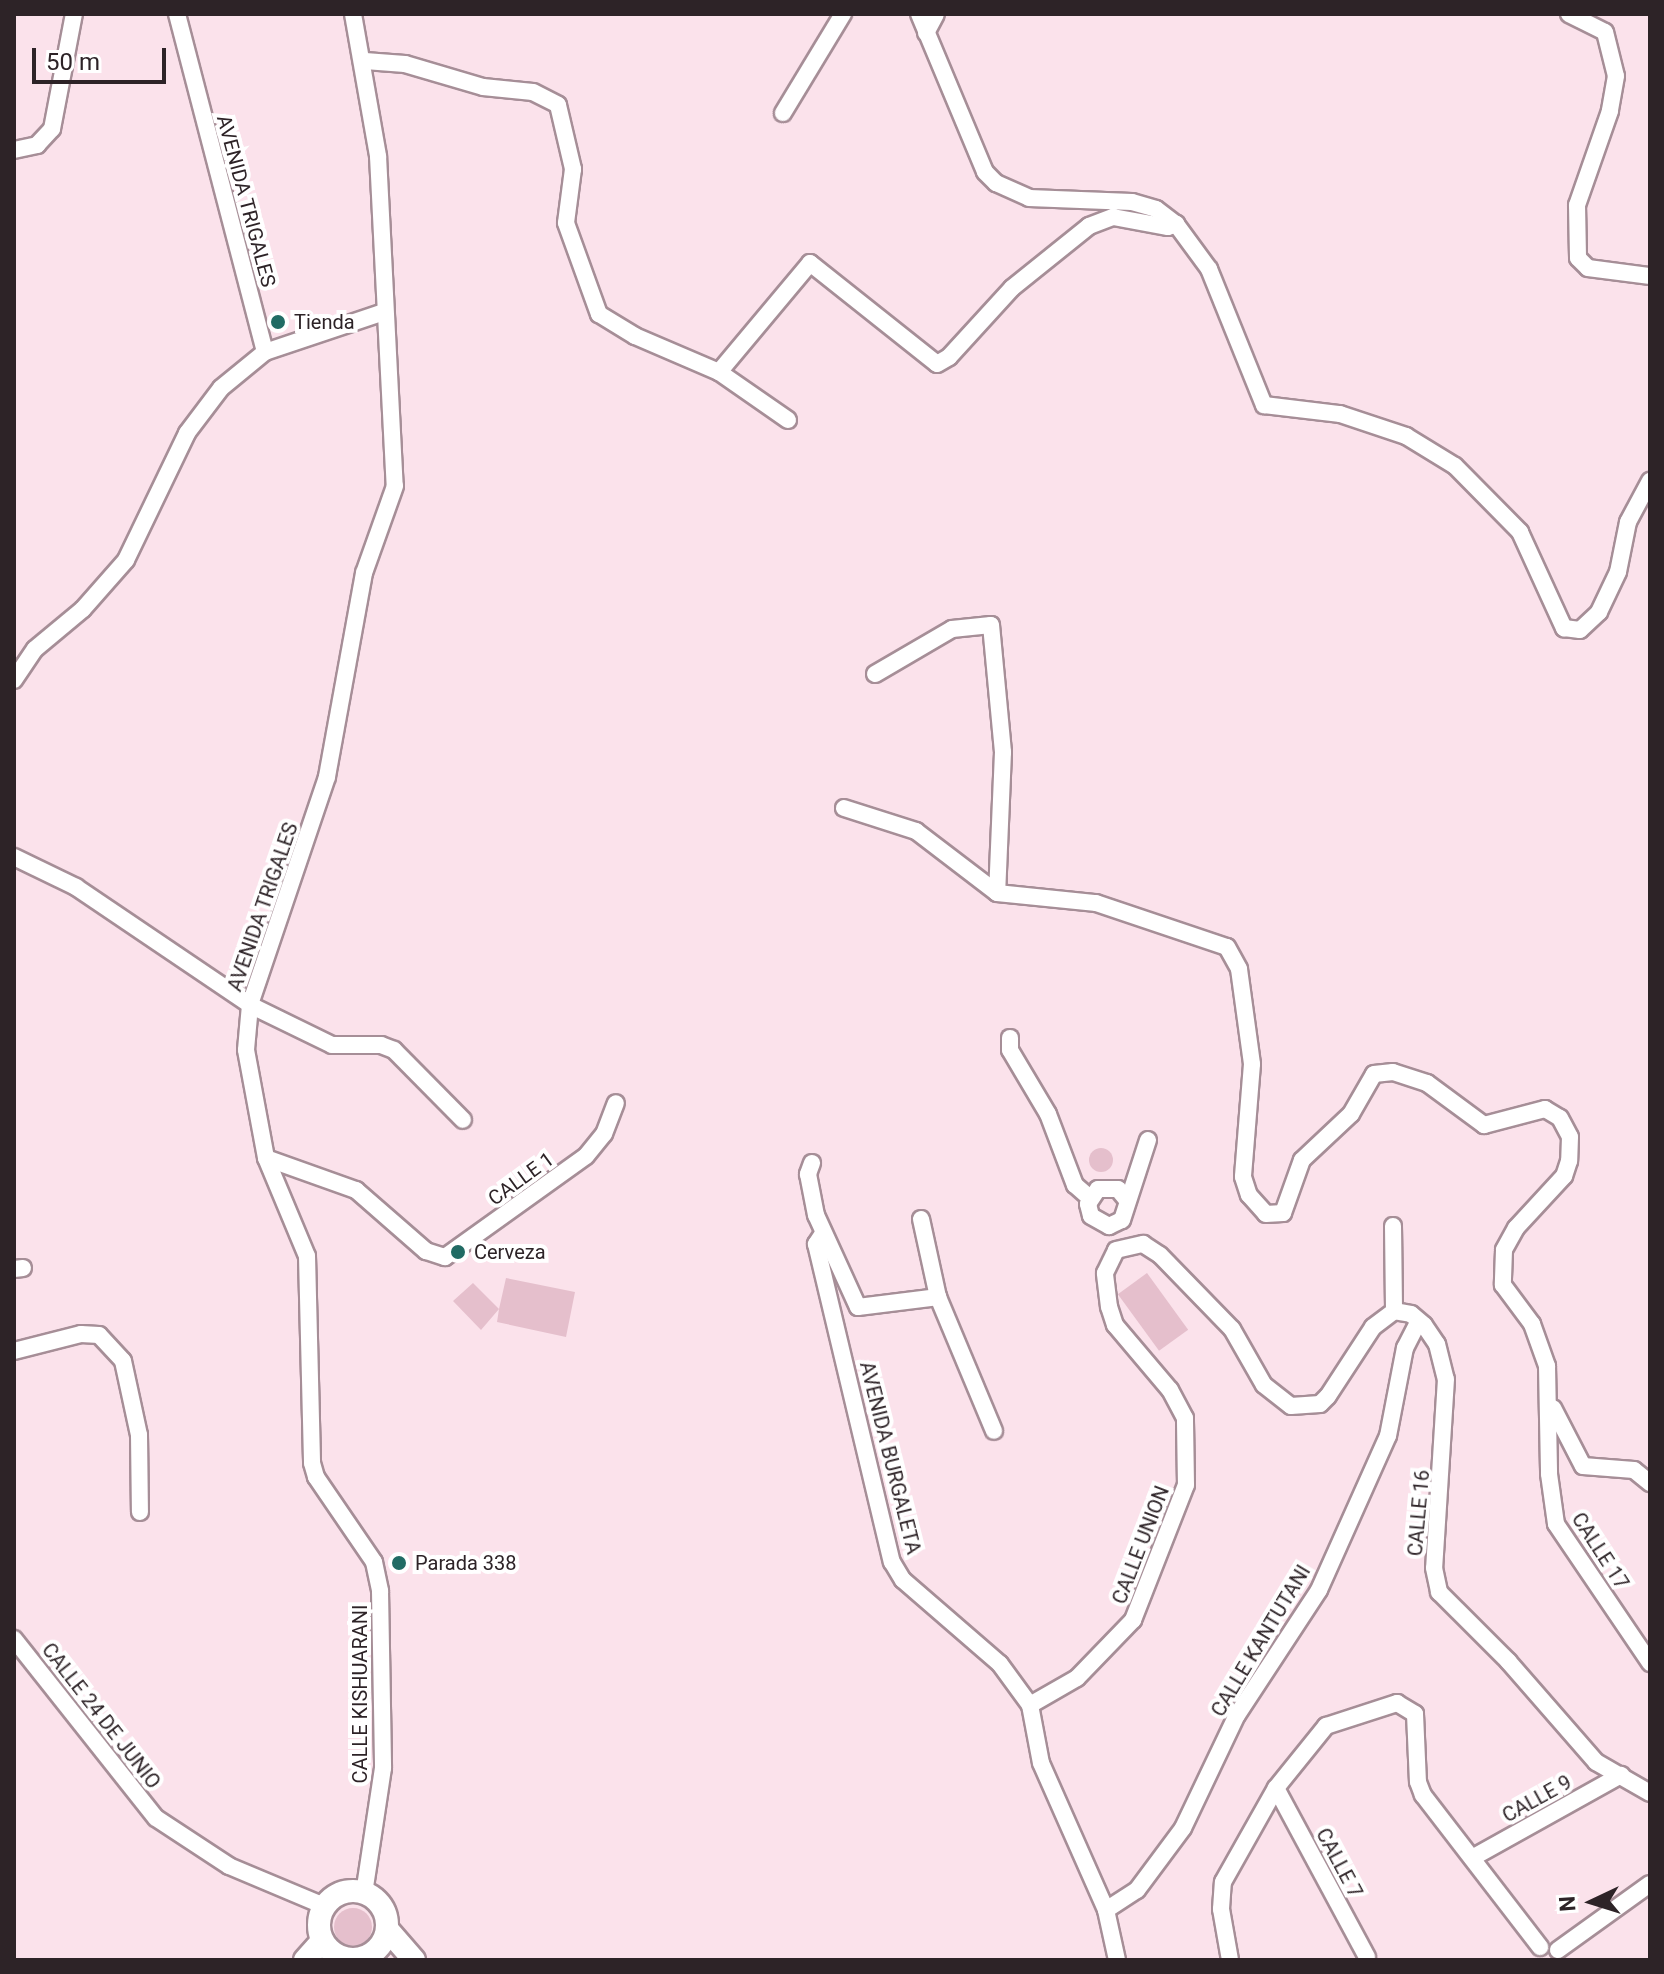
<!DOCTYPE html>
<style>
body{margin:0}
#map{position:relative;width:1664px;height:1974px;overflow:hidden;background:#fbe2eb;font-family:Roboto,sans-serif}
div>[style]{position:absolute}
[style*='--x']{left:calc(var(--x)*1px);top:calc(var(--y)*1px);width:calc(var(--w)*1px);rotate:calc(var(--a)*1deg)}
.green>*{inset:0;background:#e5bfcc;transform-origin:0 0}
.round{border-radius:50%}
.roads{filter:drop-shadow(2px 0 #a68e97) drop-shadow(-2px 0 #a68e97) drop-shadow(0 2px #a68e97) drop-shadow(0 -2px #a68e97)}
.street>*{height:16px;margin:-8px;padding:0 8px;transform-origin:8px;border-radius:8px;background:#fff}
.secondary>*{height:22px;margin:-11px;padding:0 11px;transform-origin:11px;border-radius:11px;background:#fff}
.secondary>.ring{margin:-11px;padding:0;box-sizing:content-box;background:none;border:22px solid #fff;border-radius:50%}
.dots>*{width:22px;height:22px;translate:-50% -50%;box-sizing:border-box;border:4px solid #fff;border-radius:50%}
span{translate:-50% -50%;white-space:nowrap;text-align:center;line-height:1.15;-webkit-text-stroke:8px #fff;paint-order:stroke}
.street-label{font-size:20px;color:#2d2327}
.poi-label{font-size:20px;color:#2d2327}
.left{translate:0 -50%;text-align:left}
.frame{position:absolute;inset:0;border:16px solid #2d2327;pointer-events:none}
.north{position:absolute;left:1552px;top:1862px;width:80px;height:80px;-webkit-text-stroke:6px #fff;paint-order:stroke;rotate:266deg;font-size:22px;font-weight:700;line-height:32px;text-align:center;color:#2d2327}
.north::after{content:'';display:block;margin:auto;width:28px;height:36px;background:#2d2327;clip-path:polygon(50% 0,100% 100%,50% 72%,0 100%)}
.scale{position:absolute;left:32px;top:48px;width:134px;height:36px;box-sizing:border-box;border:4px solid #2d2327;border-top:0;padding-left:10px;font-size:24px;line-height:28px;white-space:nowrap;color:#2d2327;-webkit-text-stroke:6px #fff;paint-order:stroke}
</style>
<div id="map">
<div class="green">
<div class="round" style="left:1089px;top:1148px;width:24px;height:24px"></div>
<div style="left:1147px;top:1273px;width:70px;height:36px;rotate:54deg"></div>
<div style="clip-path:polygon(506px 1278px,575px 1292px,566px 1337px,497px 1322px,499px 1309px,481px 1330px,453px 1301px,473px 1283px,499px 1309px)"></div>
<div class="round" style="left:334px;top:1908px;width:38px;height:38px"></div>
</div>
<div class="roads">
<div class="street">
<div style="--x:177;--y:14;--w:349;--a:75.4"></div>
<div style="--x:353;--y:14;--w:144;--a:80"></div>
<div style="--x:378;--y:156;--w:330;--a:87.1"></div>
<div style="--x:395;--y:486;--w:92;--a:109.6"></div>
<div style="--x:364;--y:573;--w:207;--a:100.3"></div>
<div style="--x:327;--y:777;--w:241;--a:108.7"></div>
<div style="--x:250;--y:1005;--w:45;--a:95.1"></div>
<div style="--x:246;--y:1050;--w:110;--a:79.5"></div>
<div style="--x:266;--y:1158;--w:106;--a:67.3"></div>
<div style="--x:307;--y:1256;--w:207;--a:88.6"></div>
<div style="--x:312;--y:1463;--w:15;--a:74"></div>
<div style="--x:316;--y:1477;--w:103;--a:55.7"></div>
<div style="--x:374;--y:1562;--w:30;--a:78"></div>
<div style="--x:380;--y:1591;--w:177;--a:89"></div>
<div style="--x:383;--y:1768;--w:126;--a:98.6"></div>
<div style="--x:919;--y:14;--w:171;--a:67.3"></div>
<div style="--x:985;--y:172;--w:16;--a:45"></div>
<div style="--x:996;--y:183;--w:36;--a:24"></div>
<div style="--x:1029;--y:198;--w:103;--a:2.2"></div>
<div style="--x:1132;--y:202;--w:25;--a:16"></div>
<div style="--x:1156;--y:209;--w:25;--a:37"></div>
<div style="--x:1176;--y:224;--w:56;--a:53.7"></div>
<div style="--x:1209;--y:269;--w:147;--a:68"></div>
<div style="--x:1264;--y:405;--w:77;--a:6.8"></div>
<div style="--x:1340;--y:414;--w:70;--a:18.4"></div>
<div style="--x:1406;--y:436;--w:57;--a:31.5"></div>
<div style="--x:1455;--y:466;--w:93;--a:45.4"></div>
<div style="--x:1520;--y:532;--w:106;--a:65.4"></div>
<div style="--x:1564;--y:628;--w:16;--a:7"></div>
<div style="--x:1580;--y:630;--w:26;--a:-43"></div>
<div style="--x:1599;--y:612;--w:44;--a:-64.6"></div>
<div style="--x:1618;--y:572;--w:51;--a:-78.7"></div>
<div style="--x:1628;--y:522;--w:47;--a:-61.8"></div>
<div style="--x:1569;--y:14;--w:40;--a:26.6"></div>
<div style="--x:1605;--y:32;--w:45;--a:76"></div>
<div style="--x:1616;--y:76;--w:36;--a:100"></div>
<div style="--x:1610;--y:111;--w:100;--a:109.3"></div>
<div style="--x:1577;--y:205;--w:53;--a:88.9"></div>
<div style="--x:1578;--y:258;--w:14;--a:45"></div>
<div style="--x:1588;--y:268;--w:63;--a:7.4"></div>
<div style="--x:926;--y:33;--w:21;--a:-62"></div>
<div style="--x:365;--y:61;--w:40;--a:4.3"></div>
<div style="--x:405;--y:64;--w:81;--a:16.4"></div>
<div style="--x:483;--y:87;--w:50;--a:5.7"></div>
<div style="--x:533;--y:92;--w:28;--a:27"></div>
<div style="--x:558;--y:105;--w:66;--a:76.8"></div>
<div style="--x:573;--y:169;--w:54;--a:97.4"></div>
<div style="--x:566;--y:223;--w:97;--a:70.1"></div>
<div style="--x:599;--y:314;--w:42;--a:31.4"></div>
<div style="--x:635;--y:336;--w:91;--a:23.2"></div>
<div style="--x:719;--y:372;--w:84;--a:34.8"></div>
<div style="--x:783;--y:113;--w:116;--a:-58.8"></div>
<div style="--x:14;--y:150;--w:24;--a:-12"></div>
<div style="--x:37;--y:145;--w:22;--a:-47"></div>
<div style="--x:52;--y:129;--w:117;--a:-79.2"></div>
<div style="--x:719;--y:372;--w:142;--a:-50.1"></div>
<div style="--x:810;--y:263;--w:162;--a:38.5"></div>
<div style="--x:937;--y:364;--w:14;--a:-30"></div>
<div style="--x:949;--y:357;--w:93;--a:-47.6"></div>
<div style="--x:1012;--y:288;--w:99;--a:-38.8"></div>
<div style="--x:1089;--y:226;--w:26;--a:-21"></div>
<div style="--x:1113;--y:217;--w:56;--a:10.3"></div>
<div style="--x:1168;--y:227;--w:9;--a:-21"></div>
<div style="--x:875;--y:674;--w:89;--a:-30.3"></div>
<div style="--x:952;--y:629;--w:39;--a:-6"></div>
<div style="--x:991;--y:625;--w:128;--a:84.6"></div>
<div style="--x:1003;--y:752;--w:141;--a:92.4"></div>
<div style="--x:14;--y:680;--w:37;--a:-56"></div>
<div style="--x:35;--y:649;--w:62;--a:-39.8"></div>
<div style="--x:83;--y:609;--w:65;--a:-48.7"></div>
<div style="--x:126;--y:560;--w:141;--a:-64.3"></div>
<div style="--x:187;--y:433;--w:56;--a:-52.9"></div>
<div style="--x:221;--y:388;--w:57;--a:-39.3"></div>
<div style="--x:265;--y:352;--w:126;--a:-18.6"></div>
<div style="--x:844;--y:808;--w:76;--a:17.7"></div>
<div style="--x:916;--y:831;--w:102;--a:37.4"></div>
<div style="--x:997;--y:893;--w:100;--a:5.8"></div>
<div style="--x:1096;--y:903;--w:138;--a:18.6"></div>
<div style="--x:1227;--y:947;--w:25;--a:61"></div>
<div style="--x:1239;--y:969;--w:96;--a:82.2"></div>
<div style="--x:1252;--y:1064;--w:113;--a:94.6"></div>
<div style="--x:1243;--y:1177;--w:19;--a:72"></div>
<div style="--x:1249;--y:1195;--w:25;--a:48"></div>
<div style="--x:1266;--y:1214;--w:17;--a:-3"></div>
<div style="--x:1283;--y:1213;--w:56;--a:-70.3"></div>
<div style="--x:1302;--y:1160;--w:67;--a:-43.2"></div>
<div style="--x:1351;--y:1114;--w:46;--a:-60.1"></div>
<div style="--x:1374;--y:1074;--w:19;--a:-6"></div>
<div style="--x:1393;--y:1072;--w:36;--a:18"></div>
<div style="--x:1427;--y:1083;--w:71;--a:36.4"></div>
<div style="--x:1484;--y:1125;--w:63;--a:-14.7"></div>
<div style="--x:1545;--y:1109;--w:17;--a:31"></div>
<div style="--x:1560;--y:1118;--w:21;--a:62"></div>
<div style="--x:1570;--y:1137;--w:24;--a:92"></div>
<div style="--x:1569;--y:1161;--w:16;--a:108"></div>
<div style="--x:1564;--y:1176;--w:71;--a:132.7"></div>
<div style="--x:1516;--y:1228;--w:25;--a:119"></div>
<div style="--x:1504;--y:1250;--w:35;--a:92"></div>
<div style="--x:1503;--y:1285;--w:49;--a:53.4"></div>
<div style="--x:1532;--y:1324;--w:45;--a:70.3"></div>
<div style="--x:1547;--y:1366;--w:108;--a:88.9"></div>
<div style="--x:1549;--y:1474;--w:50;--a:82"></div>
<div style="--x:1556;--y:1524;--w:168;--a:55.9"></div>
<div style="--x:14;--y:857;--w:69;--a:25.8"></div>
<div style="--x:76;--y:887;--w:210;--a:34.1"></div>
<div style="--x:250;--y:1005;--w:91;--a:26"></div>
<div style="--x:332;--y:1045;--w:49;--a:0"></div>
<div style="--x:381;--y:1045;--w:14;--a:21"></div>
<div style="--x:394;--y:1050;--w:98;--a:45.4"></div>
<div style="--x:1010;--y:1038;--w:12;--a:90"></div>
<div style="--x:1010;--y:1050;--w:74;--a:59.3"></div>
<div style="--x:1048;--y:1114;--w:76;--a:69.2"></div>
<div style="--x:1075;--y:1185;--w:20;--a:41"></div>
<div style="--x:266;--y:1158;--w:96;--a:19.6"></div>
<div style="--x:356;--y:1190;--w:93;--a:41.1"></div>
<div style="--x:426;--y:1251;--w:20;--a:18"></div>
<div style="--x:445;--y:1257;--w:173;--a:-35.6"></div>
<div style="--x:586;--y:1156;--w:28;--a:-51"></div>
<div style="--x:604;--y:1134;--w:33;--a:-69"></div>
<div style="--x:812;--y:1163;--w:12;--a:110"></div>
<div style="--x:808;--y:1174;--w:42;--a:79"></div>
<div style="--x:816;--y:1215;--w:101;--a:65.5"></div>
<div style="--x:858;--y:1307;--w:81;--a:-7.1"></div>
<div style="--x:1126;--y:1199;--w:13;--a:-129"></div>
<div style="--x:1118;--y:1189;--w:20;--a:180"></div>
<div style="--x:1098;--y:1189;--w:18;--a:124"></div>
<div style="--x:1088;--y:1204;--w:12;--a:76"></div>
<div style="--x:1091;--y:1216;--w:21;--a:29"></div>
<div style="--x:1109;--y:1226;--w:14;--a:-25"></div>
<div style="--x:1122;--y:1220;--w:84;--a:-72"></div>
<div style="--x:921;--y:1219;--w:80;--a:77.7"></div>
<div style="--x:938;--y:1297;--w:145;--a:67.3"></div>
<div style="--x:1393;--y:1226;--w:85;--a:89.3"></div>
<div style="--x:822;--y:1235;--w:11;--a:124"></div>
<div style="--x:816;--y:1244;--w:327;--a:76.6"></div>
<div style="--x:892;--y:1562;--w:21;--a:59"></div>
<div style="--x:903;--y:1580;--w:128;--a:40.9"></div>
<div style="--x:1000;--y:1664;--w:51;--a:53.8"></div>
<div style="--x:1030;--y:1705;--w:59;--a:79.3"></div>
<div style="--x:1041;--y:1763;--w:161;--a:66.1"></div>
<div style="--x:1106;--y:1910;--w:51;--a:77.6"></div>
<div style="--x:14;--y:1269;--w:9;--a:-6"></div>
<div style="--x:1394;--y:1311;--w:17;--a:10"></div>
<div style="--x:1411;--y:1314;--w:17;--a:40"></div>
<div style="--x:1424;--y:1325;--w:23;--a:56"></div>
<div style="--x:1437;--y:1344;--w:36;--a:76"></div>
<div style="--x:1446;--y:1379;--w:189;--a:93.6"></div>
<div style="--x:1434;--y:1568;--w:25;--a:78"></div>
<div style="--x:1439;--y:1592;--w:98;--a:45"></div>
<div style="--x:1508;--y:1661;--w:134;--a:48.9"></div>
<div style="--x:1596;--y:1762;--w:62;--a:29.9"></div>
<div style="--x:14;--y:1351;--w:69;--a:-14.2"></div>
<div style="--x:81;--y:1334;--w:18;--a:3"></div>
<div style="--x:99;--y:1335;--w:35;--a:47"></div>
<div style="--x:123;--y:1361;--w:76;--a:77.8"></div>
<div style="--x:139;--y:1435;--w:77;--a:89.3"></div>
<div style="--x:1553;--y:1408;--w:65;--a:62.7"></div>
<div style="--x:1583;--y:1466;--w:51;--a:4.5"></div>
<div style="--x:1634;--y:1470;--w:21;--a:39"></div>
<div style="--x:14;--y:1639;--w:228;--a:51.6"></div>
<div style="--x:156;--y:1818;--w:87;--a:33.3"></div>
<div style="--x:229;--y:1866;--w:103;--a:22.8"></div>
<div style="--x:1030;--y:1705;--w:54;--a:-29.9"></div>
<div style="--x:1077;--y:1678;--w:81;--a:-46"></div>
<div style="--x:1133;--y:1620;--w:145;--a:-68.6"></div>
<div style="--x:1186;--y:1485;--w:67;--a:-90.9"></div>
<div style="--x:1185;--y:1418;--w:32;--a:-118"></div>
<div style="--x:1170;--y:1390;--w:85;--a:-130.2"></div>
<div style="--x:1115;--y:1325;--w:19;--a:-108"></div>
<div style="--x:1109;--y:1307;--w:34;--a:-97"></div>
<div style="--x:1105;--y:1273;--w:25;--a:-64"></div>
<div style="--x:1116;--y:1250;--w:28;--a:-13"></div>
<div style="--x:1143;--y:1244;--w:20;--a:33"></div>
<div style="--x:1160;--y:1255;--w:103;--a:45.8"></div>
<div style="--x:1232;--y:1329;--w:64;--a:60.3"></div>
<div style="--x:1264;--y:1385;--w:34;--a:38"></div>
<div style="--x:1291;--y:1406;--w:29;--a:-4"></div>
<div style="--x:1320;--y:1404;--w:11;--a:-45"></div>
<div style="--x:1328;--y:1396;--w:82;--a:-56.9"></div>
<div style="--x:1373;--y:1327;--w:26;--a:-37"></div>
<div style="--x:1276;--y:1788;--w:192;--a:61.7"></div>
<div style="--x:1472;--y:1858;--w:171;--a:-29.1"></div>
<div style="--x:1106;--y:1910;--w:37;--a:-33"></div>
<div style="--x:1137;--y:1890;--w:77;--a:-53.4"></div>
<div style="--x:1183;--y:1828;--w:125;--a:-64.5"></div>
<div style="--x:1237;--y:1715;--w:149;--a:-56.7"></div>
<div style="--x:1319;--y:1590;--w:169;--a:-65.9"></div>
<div style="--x:1388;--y:1436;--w:90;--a:-79.1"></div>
<div style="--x:1405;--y:1348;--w:30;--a:-63"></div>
<div style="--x:1558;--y:1950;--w:113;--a:-35.7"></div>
<div style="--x:1230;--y:1960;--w:52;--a:-100"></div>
<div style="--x:1221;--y:1909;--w:27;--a:-86"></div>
<div style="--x:1223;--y:1882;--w:108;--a:-60.6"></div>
<div style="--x:1276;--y:1788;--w:80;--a:-51.1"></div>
<div style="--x:1326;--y:1726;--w:75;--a:-17.9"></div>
<div style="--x:1397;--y:1703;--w:21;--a:31"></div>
<div style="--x:1415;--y:1714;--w:68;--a:87.5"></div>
<div style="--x:1418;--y:1782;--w:14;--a:69"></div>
<div style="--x:1423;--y:1795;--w:192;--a:52.4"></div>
</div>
<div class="secondary">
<div class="ring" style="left:319px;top:1891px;width:46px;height:46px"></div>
<div style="--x:387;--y:1929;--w:41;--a:48.9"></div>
<div style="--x:305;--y:1960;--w:25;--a:-48"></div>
</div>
</div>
<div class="dots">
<div style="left:278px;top:322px;background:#216b64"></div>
<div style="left:458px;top:1252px;background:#216b64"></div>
<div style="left:399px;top:1563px;background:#216b64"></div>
</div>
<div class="street-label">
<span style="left:246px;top:201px;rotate:75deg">AVENIDA TRIGALES</span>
<span style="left:263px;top:907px;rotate:-71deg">AVENIDA TRIGALES</span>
<span style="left:521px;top:1179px;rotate:-36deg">CALLE 1</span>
<span style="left:890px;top:1458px;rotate:76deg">AVENIDA BURGALETA</span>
<span style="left:1419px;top:1513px;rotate:-85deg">CALLE 16</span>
<span style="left:1141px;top:1545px;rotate:-69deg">CALLE UNION</span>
<span style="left:1600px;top:1551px;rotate:57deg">CALLE 17</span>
<span style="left:1261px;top:1641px;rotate:-59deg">CALLE KANTUTANI</span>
<span style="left:360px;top:1694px;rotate:-90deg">CALLE KISHUARANI</span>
<span style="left:101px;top:1716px;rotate:52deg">CALLE 24 DE JUNIO</span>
<span style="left:1537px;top:1799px;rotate:-29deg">CALLE 9</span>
<span style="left:1339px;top:1863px;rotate:62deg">CALLE 7</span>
</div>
<div class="poi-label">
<span class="left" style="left:294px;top:322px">Tienda</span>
<span class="left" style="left:474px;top:1252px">Cerveza</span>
<span class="left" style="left:415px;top:1563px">Parada 338</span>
</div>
<div class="frame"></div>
<div class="north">N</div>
<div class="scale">50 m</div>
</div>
